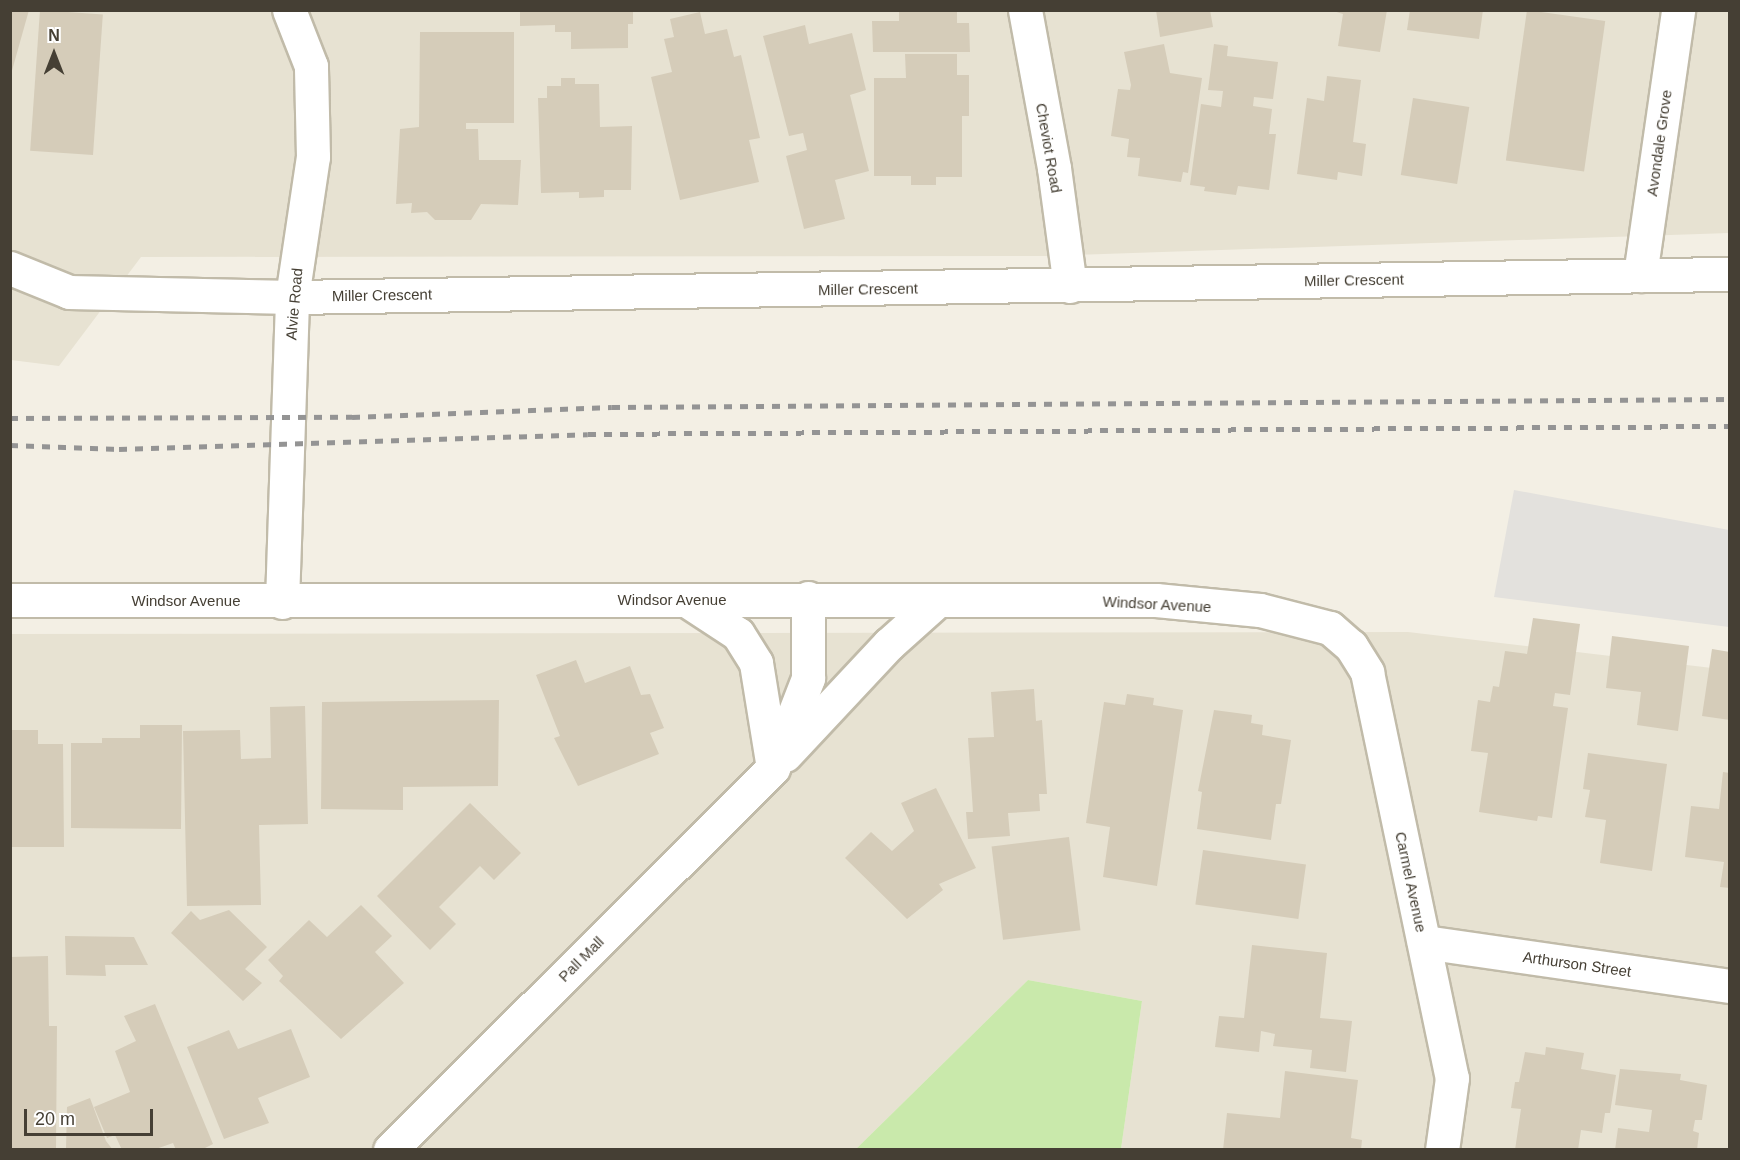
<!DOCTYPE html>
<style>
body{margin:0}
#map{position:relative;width:1740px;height:1160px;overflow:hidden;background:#f3efe4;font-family:Arial,sans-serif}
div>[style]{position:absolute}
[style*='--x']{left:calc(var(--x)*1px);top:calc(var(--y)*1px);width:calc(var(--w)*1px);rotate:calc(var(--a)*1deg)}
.residential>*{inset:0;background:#e7e2d2}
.green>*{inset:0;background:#c9e9ab}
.parking>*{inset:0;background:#e3e1dd}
.building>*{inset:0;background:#d5ccb9;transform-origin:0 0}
.roads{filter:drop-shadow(2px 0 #c1bba9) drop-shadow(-2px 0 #c1bba9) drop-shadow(0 2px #c1bba9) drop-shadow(0 -2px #c1bba9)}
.street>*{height:33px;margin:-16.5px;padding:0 16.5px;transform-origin:16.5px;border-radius:16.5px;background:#fff}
.rail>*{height:4.5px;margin-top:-2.25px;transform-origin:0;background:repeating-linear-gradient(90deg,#949494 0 8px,transparent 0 16px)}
span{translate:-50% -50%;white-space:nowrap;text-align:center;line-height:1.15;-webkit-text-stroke:5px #fff;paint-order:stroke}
.street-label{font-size:15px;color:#453f34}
.frame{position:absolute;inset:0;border:12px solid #453f34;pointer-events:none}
.north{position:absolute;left:24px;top:24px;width:60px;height:60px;-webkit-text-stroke:4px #fff;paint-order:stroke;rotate:0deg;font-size:16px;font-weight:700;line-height:24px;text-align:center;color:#453f34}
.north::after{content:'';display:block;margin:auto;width:21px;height:27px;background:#453f34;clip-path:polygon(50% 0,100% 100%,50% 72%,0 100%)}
.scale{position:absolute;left:24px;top:1109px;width:129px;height:27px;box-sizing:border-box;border:3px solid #453f34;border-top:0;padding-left:8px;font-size:18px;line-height:21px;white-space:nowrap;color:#453f34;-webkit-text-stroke:4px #fff;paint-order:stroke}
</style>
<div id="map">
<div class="residential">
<div style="clip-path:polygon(11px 11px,1729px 11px,1729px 233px,1045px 256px,141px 257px,59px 366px,11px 360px)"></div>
<div style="clip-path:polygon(1408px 632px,1729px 670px,1729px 1149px,1121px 1149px,1142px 1001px,1028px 980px,856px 1149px,11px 1149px,10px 634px)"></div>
</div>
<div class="green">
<div style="clip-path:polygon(1028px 980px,1142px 1001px,1121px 1149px,856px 1149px)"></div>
</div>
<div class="parking">
<div style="clip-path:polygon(1514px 490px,1729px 530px,1729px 627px,1494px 597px)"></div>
</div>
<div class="building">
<div style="clip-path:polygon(10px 10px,29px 10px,11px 74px,10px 74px)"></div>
<div style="left:40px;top:10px;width:63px;height:141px;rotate:4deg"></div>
<div style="clip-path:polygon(520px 10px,633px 10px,633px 24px,628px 24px,628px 48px,571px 49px,571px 32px,555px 32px,555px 25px,520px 26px)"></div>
<div style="clip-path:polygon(899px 10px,957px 10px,957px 23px,969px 23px,970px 52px,873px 52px,872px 21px,899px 21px)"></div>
<div style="clip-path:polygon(1156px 10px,1210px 10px,1213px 27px,1160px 37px)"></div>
<div style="clip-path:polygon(1387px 10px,1380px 52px,1338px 46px,1343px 14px,1330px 10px)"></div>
<div style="clip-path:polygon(1410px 10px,1483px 10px,1479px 39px,1407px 30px)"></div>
<div style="left:1527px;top:10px;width:79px;height:152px;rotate:8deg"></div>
<div style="clip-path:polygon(700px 12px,705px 34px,727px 29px,734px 57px,741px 55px,760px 138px,749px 140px,759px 182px,680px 200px,651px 77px,672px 72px,664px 39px,674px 37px,670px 19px)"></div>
<div style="clip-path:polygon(805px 25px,809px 44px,852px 33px,866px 90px,850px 95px,869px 171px,835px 180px,845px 219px,804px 229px,786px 156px,807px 150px,803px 133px,789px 136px,763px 36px)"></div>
<div style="clip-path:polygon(420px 32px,514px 32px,514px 123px,466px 123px,466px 129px,478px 129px,479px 160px,521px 160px,518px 205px,481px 204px,471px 220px,435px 220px,427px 212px,411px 213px,412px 203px,396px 204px,400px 129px,419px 127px)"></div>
<div style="clip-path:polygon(1164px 44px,1170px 73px,1202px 78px,1188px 173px,1183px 172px,1181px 182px,1138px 176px,1140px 158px,1127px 157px,1129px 139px,1111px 136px,1118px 89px,1130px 90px,1131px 85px,1124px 52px)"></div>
<div style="clip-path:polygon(1214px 44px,1228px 46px,1227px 56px,1278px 62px,1273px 99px,1254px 97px,1253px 106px,1272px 109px,1269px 134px,1276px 134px,1269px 190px,1238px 186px,1236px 195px,1204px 191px,1205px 187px,1190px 185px,1201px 104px,1221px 107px,1223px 91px,1208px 90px)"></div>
<div style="clip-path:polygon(905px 54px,957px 54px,957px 75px,969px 75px,969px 116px,962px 116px,962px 177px,936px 177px,936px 185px,911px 185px,911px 176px,874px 176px,874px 78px,906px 78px)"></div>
<div style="clip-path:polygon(1327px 76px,1361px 80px,1353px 142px,1366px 144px,1362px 176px,1338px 172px,1337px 180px,1297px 174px,1307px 98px,1324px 101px)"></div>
<div style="clip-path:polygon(561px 78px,575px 78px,575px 84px,599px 84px,600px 127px,632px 126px,631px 190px,604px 190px,604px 197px,579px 198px,579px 192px,541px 193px,538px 98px,547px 98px,547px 86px,561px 86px)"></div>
<div style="left:1413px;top:98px;width:57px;height:78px;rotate:9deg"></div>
<div style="clip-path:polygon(1533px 618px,1580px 624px,1570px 695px,1555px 693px,1553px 706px,1568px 708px,1552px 818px,1538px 816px,1537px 821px,1479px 812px,1488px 753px,1471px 751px,1478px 700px,1490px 702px,1493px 686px,1499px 687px,1505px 651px,1527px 654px)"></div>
<div style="clip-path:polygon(1612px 636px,1689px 646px,1678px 731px,1637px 725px,1641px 692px,1606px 688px)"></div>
<div style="clip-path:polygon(1712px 649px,1730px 652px,1730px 720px,1702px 716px)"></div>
<div style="clip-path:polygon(576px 660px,585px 683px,630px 666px,641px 695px,650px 694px,664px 728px,650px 733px,659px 754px,578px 786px,554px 738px,560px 736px,536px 675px)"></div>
<div style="clip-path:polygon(1034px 689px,1036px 721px,1042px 720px,1047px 794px,1039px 794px,1040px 811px,1008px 813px,1010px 836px,968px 839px,966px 812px,973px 812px,968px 738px,994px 737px,991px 692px)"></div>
<div style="clip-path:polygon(1127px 694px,1154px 698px,1153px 705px,1183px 710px,1157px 886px,1103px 877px,1110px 827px,1086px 823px,1104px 702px,1125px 705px)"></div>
<div style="clip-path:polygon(499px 700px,498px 786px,403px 787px,403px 810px,321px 809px,322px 702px)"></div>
<div style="clip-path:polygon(305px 706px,308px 824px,259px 825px,261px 905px,187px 906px,183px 731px,240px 730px,241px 759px,271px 758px,270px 707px)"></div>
<div style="clip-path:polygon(1214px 710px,1252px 715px,1251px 723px,1263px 725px,1262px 735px,1291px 740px,1281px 804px,1276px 804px,1271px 840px,1197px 829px,1202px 792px,1198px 791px)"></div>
<div style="clip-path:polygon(140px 725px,182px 725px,181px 829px,71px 828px,71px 743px,102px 743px,102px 738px,140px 738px)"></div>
<div style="clip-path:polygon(10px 730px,38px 730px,38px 744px,63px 744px,64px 847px,10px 847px)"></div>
<div style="clip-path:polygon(1588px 753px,1667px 764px,1652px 871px,1600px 863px,1606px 820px,1585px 817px,1590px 790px,1583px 789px)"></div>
<div style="clip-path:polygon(1723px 772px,1730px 773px,1730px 888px,1720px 887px,1724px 862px,1685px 857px,1691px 806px,1719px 809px)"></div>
<div style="clip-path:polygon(936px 788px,976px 868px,939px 884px,943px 890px,907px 919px,845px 858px,871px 832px,892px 851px,914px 831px,901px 803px)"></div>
<div style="clip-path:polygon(470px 803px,521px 853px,494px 880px,480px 866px,439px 907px,456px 924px,430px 950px,377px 896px)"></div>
<div style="left:1069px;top:837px;width:94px;height:78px;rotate:83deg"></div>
<div style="left:1203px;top:850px;width:104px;height:55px;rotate:8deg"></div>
<div style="clip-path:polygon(361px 905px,392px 936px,375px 952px,404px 983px,341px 1039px,279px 981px,283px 976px,268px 960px,309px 920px,327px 937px)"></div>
<div style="clip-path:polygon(229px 910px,267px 947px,245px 969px,262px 983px,243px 1001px,171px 933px,191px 911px,200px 920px)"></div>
<div style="clip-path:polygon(65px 936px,134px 937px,148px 965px,105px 965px,106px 976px,66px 975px)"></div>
<div style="clip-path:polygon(1252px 945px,1327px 953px,1320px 1018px,1352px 1021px,1346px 1072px,1310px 1068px,1312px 1050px,1273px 1046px,1275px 1034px,1261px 1031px,1259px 1052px,1215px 1047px,1219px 1016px,1244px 1018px)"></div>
<div style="clip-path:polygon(48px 956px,49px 1026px,57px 1026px,56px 1150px,10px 1150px,10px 957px)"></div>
<div style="clip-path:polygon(155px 1004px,213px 1144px,201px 1150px,176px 1150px,173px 1143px,153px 1150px,122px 1150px,115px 1135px,107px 1138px,94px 1107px,130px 1092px,115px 1051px,136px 1041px,124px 1016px)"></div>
<div style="clip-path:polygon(291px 1029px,310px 1077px,258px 1098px,269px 1123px,224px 1139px,187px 1047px,229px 1030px,238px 1049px)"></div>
<div style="clip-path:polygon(1546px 1047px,1584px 1053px,1581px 1069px,1616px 1075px,1610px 1113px,1605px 1113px,1602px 1133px,1581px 1130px,1578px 1150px,1515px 1150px,1521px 1109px,1511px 1108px,1515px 1082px,1519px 1082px,1525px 1052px,1545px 1055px)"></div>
<div style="clip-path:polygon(1620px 1069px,1681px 1074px,1680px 1080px,1707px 1085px,1702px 1120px,1695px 1120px,1693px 1131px,1699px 1133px,1697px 1150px,1615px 1150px,1618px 1128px,1649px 1132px,1652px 1110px,1615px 1105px)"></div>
<div style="clip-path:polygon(1285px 1071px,1358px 1080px,1351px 1138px,1362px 1140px,1361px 1150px,1223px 1150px,1227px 1113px,1280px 1118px)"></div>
<div style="clip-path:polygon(90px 1098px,106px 1141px,113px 1150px,66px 1148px,67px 1107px)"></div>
</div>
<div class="roads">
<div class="street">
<div style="--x:1025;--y:10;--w:161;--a:79.6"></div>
<div style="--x:1054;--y:168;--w:119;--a:82.3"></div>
<div style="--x:10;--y:268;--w:64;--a:22.1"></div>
<div style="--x:69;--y:292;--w:223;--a:1.3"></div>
<div style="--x:292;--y:297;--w:1438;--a:-0.92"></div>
<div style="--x:1640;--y:275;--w:268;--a:-81.8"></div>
<div style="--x:10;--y:600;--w:1146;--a:0"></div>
<div style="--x:1156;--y:600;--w:104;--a:5.5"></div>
<div style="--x:1260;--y:610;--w:72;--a:14.4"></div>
<div style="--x:1330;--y:628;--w:28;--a:41"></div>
<div style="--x:1351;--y:646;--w:31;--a:58"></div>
<div style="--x:1367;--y:672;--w:415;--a:78.2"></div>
<div style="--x:1452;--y:1078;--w:73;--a:97.9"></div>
<div style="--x:686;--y:600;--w:62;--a:33.2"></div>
<div style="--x:738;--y:634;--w:34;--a:58"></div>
<div style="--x:756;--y:663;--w:106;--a:80.8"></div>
<div style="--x:282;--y:602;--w:305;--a:-88.1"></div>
<div style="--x:292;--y:297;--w:142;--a:-81.5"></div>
<div style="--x:313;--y:157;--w:91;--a:-91.3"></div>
<div style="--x:311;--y:66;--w:60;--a:-111.4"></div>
<div style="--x:785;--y:755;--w:152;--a:-46.9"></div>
<div style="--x:889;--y:644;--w:66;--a:-41.9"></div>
<div style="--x:1424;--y:942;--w:309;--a:8.2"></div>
<div style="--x:390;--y:1150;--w:541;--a:-44.93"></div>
<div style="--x:773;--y:768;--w:97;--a:-68.7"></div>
<div style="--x:808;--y:678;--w:80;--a:-90"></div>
</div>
</div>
<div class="rail">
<div style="--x:10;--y:418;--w:342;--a:-0.2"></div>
<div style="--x:352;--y:417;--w:260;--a:-2.2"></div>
<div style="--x:612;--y:407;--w:1118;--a:-0.41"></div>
<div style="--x:10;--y:445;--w:109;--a:2.1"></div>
<div style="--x:119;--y:449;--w:469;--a:-1.8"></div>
<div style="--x:588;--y:434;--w:1142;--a:-0.4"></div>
</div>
<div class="street-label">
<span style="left:1659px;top:143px;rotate:-82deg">Avondale Grove</span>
<span style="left:1049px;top:148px;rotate:80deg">Cheviot Road</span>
<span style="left:1354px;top:280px;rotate:-1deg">Miller Crescent</span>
<span style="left:868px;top:289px;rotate:-1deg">Miller Crescent</span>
<span style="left:382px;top:295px;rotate:-1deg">Miller Crescent</span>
<span style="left:294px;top:304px;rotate:-85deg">Alvie Road</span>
<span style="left:672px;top:600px">Windsor Avenue</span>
<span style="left:186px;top:601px">Windsor Avenue</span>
<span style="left:1157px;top:604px;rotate:3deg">Windsor Avenue</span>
<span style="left:1411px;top:882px;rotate:78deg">Carmel Avenue</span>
<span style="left:581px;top:959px;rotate:-45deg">Pall Mall</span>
<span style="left:1577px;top:964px;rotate:8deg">Arthurson Street</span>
</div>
<div class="frame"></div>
<div class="north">N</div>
<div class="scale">20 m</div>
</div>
